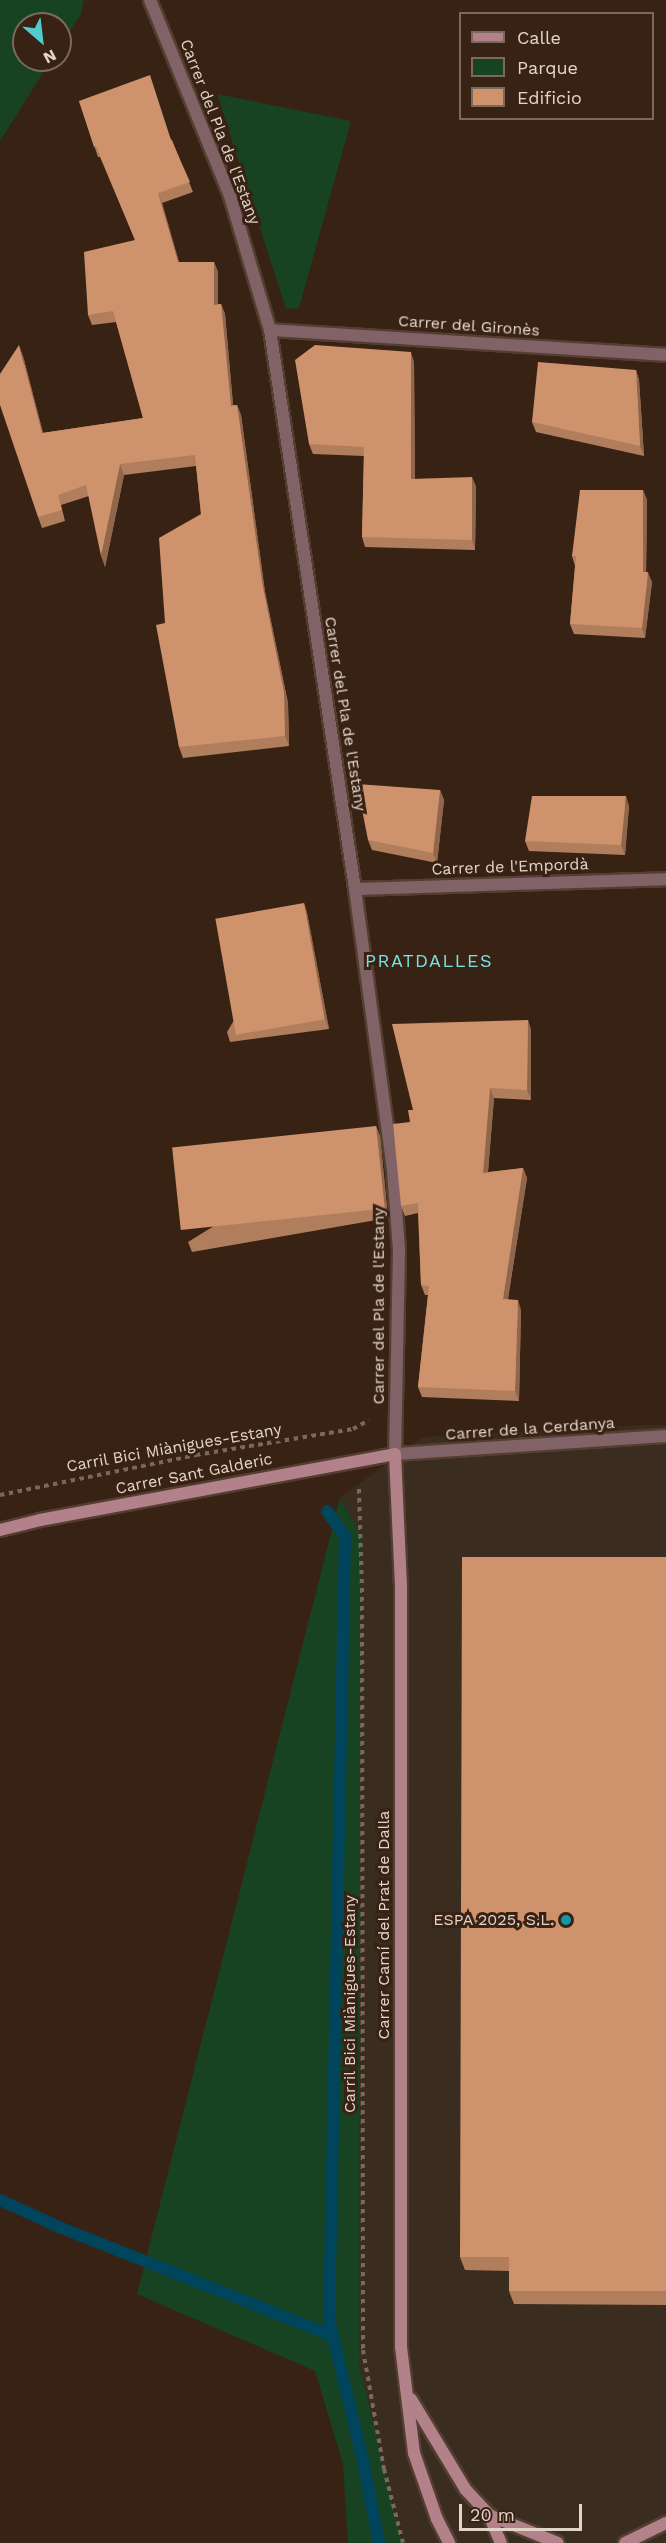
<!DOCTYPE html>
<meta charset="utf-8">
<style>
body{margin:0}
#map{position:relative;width:666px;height:2543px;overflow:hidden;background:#382214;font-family:"Work Sans",sans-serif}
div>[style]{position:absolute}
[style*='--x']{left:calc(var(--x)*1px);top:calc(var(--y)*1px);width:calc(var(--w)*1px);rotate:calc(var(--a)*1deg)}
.industrial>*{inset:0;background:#3a2d1f}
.green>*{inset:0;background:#174322}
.stream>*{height:12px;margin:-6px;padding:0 6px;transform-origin:6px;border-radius:6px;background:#00455c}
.path>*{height:4px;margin-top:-2px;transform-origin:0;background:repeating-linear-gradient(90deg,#7b675b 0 4.5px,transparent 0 9px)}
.roads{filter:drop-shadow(2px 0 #533e31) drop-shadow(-2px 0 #533e31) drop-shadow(0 2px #533e31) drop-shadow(0 -2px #533e31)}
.street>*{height:12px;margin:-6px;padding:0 6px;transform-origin:6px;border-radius:6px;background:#806267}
.secondary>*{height:12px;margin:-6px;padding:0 6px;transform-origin:6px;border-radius:6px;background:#b2818a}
.wall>*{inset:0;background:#b17e5d}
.shaded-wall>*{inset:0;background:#90664c}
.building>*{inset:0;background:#ce926c;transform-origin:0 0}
.dots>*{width:16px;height:16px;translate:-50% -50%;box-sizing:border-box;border:3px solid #382214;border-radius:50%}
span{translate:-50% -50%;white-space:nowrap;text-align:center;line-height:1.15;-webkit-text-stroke:6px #382214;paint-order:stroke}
.street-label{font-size:16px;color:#e3d4ca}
.poi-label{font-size:16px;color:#e3d4ca}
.right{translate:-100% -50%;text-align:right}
.neighbourhood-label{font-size:18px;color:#77e3e5;letter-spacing:1.5px}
.legend{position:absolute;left:459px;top:12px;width:195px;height:108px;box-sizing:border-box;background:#382214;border:2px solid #7c695d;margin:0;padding:8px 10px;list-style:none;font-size:18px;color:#e3d4ca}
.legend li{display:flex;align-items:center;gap:12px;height:30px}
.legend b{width:30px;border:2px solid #7c695d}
.north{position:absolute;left:12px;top:12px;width:60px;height:60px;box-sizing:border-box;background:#382214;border:2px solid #7c695d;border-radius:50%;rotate:152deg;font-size:16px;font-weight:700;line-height:24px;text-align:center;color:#e3d4ca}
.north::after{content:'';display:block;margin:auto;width:21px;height:27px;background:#52cdcf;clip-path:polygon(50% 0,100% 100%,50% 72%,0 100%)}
.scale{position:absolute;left:459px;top:2504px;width:123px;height:27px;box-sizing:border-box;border:3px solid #e3d4ca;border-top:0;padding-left:8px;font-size:18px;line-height:21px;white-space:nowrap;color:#e3d4ca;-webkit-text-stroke:4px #382214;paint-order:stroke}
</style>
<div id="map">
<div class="industrial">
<div style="clip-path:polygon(640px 1425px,666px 1425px,666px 2543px,402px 2543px,359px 2363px,361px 1535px,340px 1498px,423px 1437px)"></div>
</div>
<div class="green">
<div style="clip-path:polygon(0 0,84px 0,81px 14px,60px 46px,60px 24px,24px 24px,24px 60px,51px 60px,0 141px)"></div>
<div style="clip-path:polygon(217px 94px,351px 121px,299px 308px,286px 309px)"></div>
<div style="clip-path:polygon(340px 1498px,361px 1535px,359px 2363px,402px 2543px,348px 2543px,343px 2464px,315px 2371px,137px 2294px)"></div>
</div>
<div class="stream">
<div style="--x:327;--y:1511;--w:32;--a:55"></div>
<div style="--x:345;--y:1537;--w:783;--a:91.17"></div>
<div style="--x:329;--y:2320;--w:145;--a:76.4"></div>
<div style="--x:363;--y:2461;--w:84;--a:79"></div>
<div style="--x:0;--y:2200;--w:65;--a:24.6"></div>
<div style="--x:59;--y:2227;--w:295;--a:21.7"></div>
</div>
<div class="path">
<div style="--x:359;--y:1489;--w:99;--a:88.3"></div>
<div style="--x:362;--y:1588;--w:762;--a:89.92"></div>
<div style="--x:363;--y:2350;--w:121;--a:80"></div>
<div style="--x:384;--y:2469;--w:76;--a:75.6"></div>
<div style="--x:0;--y:1495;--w:200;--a:-11.5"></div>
<div style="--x:196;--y:1455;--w:159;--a:-9.4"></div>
<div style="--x:353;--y:1429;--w:18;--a:-29"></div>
</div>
<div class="roads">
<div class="street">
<div style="--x:150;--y:0;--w:212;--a:67.8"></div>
<div style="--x:230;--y:196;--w:140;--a:73.4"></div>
<div style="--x:270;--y:330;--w:565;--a:81.35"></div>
<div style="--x:355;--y:889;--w:284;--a:82.3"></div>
<div style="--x:393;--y:1170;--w:80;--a:85.7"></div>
<div style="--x:399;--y:1250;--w:204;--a:91.1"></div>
<div style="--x:395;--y:1454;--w:272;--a:-3.8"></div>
<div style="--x:270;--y:330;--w:397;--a:3.6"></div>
<div style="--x:355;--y:889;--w:311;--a:-1.8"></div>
</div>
<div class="secondary">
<div style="--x:0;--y:1530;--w:41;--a:-14"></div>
<div style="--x:40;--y:1520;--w:361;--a:-10.5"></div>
<div style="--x:395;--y:1454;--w:133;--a:87.4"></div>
<div style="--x:401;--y:1587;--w:760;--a:90"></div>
<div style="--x:401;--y:2347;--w:107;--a:83"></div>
<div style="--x:414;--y:2453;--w:70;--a:70.8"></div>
<div style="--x:437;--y:2519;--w:27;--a:63"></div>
<div style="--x:411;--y:2399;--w:106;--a:58.9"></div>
<div style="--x:466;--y:2490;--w:34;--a:47"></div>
<div style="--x:489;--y:2515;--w:30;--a:67"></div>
<div style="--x:489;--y:2515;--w:74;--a:22.1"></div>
<div style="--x:625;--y:2543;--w:46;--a:-26"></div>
</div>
</div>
<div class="wall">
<div style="clip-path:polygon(79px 101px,172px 140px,193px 192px,162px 203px,179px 262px,214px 262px,218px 272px,218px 304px,221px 304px,225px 314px,233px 405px,237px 405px,241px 415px,265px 592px,288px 703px,289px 746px,183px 758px,179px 747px,165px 623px,201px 514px,196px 466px,124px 475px,105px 567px,89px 496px,61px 505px,65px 521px,42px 528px,38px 517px,23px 356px,43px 433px,143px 418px,116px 322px,92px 325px,88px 315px,135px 240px,100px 157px,98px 157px)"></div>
<div style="clip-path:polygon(414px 362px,415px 479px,476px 486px,475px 550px,365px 547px,362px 537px,364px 456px,313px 454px,309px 444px)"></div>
<div style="clip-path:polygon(636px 370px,639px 380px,644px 456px,536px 432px,532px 422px)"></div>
<div style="clip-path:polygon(643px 490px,647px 500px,646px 572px,652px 582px,645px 638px,574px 634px,570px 624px,575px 566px,572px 556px)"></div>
<div style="clip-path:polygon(440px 790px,444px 800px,437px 863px,372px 850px,368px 840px)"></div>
<div style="clip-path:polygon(629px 806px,625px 855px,529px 851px,525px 841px)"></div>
<div style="clip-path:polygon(304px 903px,307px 913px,329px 1029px,230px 1042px,227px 1032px)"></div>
<div style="clip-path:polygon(528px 1020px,531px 1030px,531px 1100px,494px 1098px,488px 1172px,523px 1168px,527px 1178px,508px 1299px,521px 1310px,519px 1401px,422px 1397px,418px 1387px,428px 1295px,425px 1295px,421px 1285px,418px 1213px,405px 1216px,401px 1206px,410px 1122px,413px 1110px)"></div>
<div style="clip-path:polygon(376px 1126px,380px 1136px,388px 1218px,192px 1252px,188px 1242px)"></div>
<div style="clip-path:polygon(666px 1557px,666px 2305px,514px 2304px,509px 2291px,509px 2271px,465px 2270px,460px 2257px)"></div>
</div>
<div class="shaded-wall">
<div style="clip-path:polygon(158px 193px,162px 203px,182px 273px,178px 262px)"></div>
<div style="clip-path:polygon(214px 262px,218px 272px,218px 316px,214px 305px)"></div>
<div style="clip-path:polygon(221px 304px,225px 314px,234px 416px,231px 406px)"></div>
<div style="clip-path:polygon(19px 345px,23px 356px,46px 444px,42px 433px)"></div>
<div style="clip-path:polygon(411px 352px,414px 362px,415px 489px,411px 479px)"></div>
<div style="clip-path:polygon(636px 370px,639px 380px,644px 456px,640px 446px)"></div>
<div style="clip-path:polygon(237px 405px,241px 415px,265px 592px,288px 703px,289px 746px,285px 736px,262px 582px)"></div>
<div style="clip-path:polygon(120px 464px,124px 475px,105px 567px,101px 556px)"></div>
<div style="clip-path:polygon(472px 477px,476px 486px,475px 550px,472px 540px)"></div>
<div style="clip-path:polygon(643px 490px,647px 500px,646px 582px,643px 572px)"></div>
<div style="clip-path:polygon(648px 572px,652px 582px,645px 638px,642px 628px)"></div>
<div style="clip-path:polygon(440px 790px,444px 800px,437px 863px,433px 853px)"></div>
<div style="clip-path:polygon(626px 796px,629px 806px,625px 855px,621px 845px)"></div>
<div style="clip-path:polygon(304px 903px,307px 913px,329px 1029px,325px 1019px)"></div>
<div style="clip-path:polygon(528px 1020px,531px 1030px,531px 1100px,527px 1090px)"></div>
<div style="clip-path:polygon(490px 1088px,494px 1098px,487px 1183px,483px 1173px)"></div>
<div style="clip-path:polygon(376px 1126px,380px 1136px,388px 1218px,385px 1209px)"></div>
<div style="clip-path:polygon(523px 1168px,527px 1178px,506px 1309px,503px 1299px)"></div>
<div style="clip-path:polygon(518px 1300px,521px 1310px,519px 1401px,515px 1391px)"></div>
</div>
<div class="building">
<div style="clip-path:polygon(150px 75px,170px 137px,190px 182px,158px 193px,178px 262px,214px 262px,214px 305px,221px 304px,231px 406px,237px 405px,262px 582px,284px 692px,285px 736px,179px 747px,156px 625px,165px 623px,159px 538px,201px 514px,195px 455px,120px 464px,101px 556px,86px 485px,58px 495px,62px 510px,38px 517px,0 405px,0 374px,19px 345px,42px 433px,143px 418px,113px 311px,88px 315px,84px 252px,135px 240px,96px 146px,94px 147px,79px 101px)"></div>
<div style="clip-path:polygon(315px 345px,411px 352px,411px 479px,472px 477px,472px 540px,362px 537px,364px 447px,309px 444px,295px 360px)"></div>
<div style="clip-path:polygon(538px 362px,636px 370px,640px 446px,532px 422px)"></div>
<div style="clip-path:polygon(580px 490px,643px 490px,643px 572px,648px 572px,642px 628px,570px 624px,576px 556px,572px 556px)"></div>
<div style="clip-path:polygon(357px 784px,440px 790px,433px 853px,368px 840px)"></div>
<div style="clip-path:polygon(532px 796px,626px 796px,621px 845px,525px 841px)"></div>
<div style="left:304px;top:903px;width:118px;height:90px;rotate:80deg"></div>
<div style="clip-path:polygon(528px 1020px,527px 1090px,490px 1088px,483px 1173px,523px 1168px,503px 1299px,518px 1300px,515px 1391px,418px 1387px,429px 1286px,421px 1285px,418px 1203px,401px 1206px,393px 1124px,410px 1122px,408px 1110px,413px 1110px,392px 1024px)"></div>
<div style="left:376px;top:1126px;width:83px;height:205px;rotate:84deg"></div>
<div style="clip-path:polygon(462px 1557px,666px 1557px,666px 2291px,509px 2291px,509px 2257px,460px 2257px)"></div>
</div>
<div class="dots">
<div style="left:566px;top:1920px;background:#0f9aa8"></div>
</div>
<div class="street-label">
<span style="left:220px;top:132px;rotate:69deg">Carrer del Pla de l'Estany</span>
<span style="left:469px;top:326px;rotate:4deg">Carrer del Gironès</span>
<span style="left:345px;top:714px;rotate:81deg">Carrer del Pla de l'Estany</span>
<span style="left:510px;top:867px;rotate:-2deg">Carrer de l'Empordà</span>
<span style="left:379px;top:1306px;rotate:-90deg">Carrer del Pla de l'Estany</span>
<span style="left:530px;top:1429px;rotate:-4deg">Carrer de la Cerdanya</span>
<span style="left:174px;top:1448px;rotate:-10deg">Carril Bici Miànigues-Estany</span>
<span style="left:194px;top:1474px;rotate:-11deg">Carrer Sant Galderic</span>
<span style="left:384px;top:1925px;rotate:-90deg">Carrer Camí del Prat de Dalla</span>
<span style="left:350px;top:2004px;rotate:-90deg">Carril Bici Miànigues-Estany</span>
</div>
<div class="poi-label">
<span class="right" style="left:554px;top:1920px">ESPA 2025, S.L.</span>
</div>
<div class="neighbourhood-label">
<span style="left:429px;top:961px">PRATDALLES</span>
</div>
<ul class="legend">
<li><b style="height:8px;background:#b2818a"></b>Calle</li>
<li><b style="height:16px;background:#174322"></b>Parque</li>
<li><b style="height:16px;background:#ce926c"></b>Edificio</li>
</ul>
<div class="north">N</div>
<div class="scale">20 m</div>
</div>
